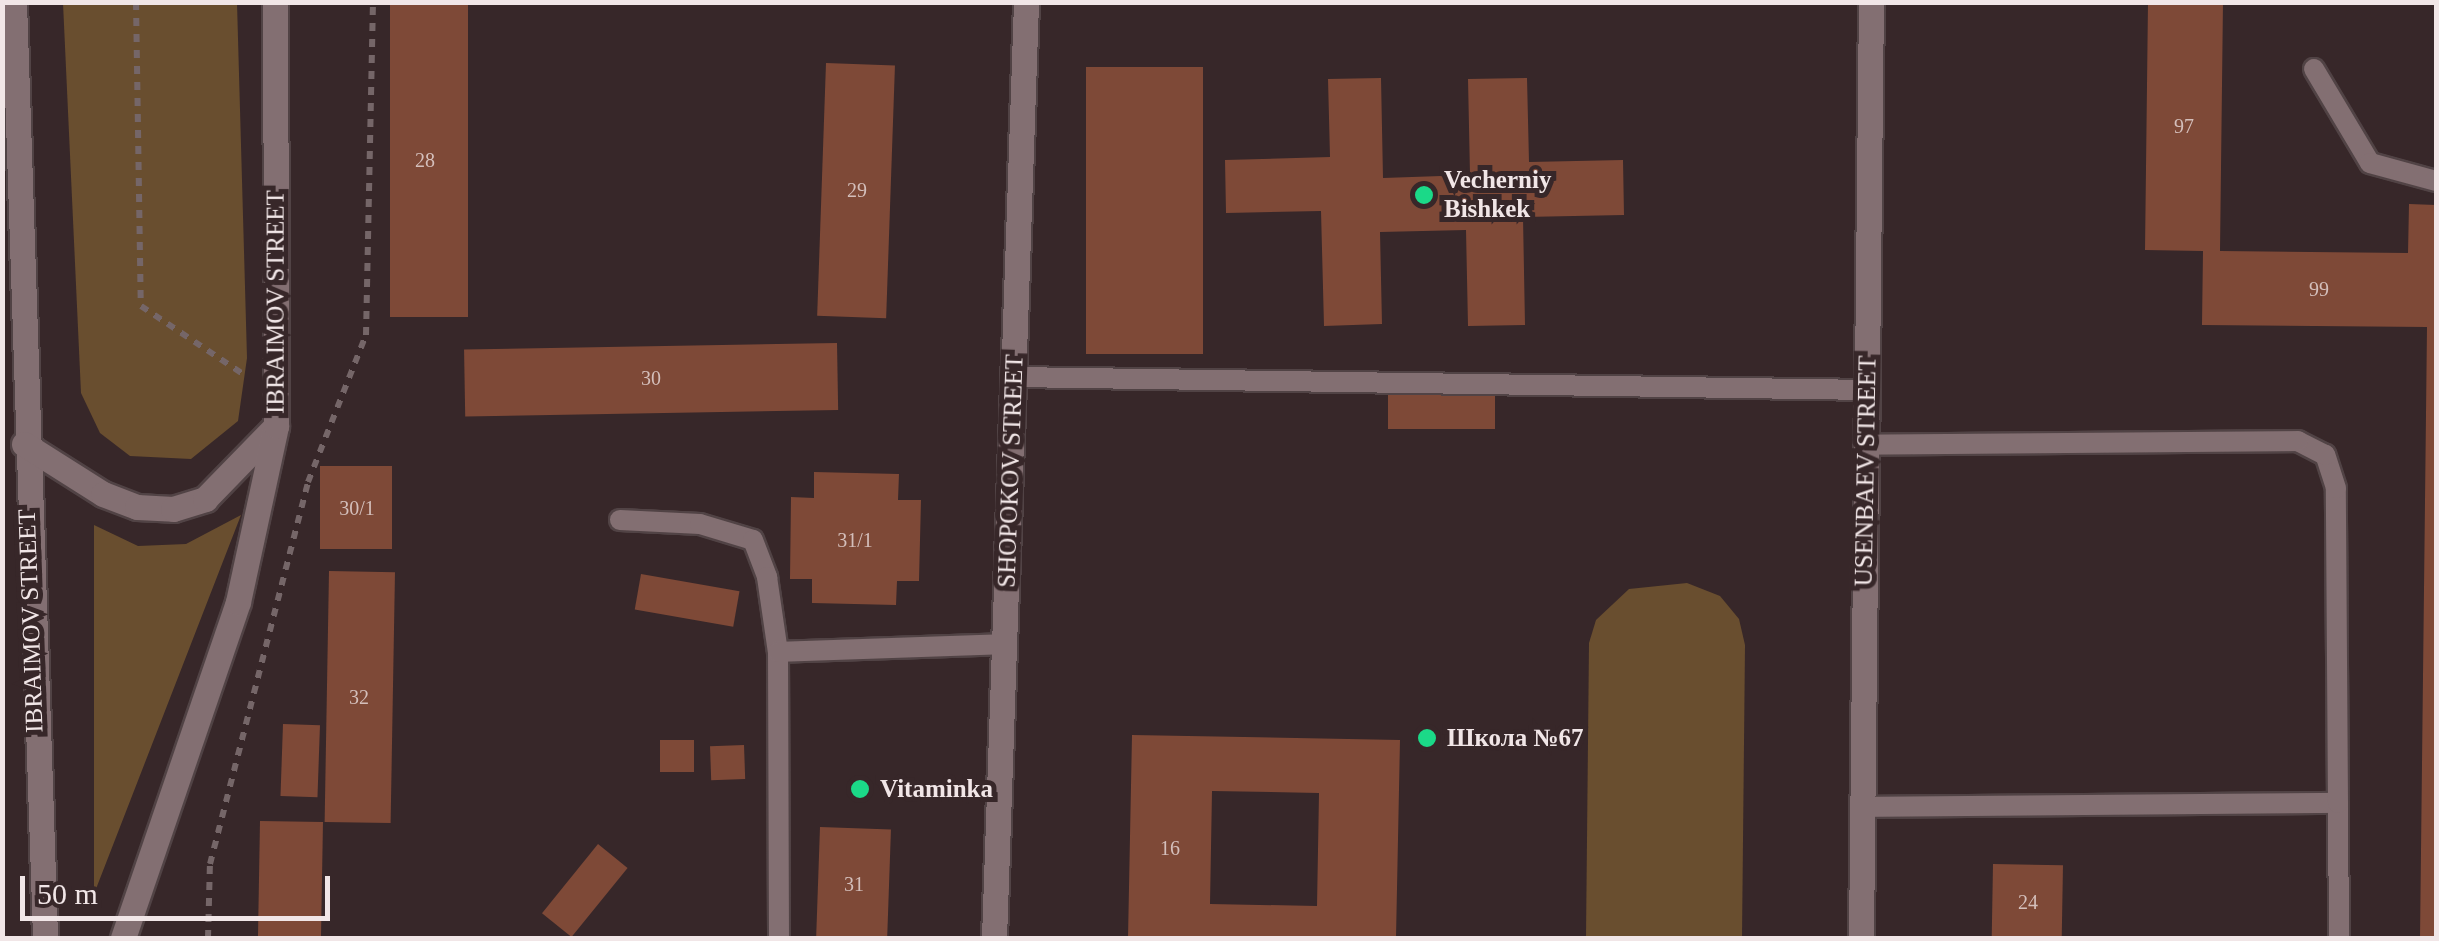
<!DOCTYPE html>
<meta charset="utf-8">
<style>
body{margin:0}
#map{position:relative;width:2439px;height:941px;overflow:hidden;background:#372729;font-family:Georgia,serif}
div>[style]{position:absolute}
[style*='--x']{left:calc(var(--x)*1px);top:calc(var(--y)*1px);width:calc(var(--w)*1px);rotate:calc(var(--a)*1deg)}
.green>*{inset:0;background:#694e2f}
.building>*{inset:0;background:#7e4937;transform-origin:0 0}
.path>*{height:6px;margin-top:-3px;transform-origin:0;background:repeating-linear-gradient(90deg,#756668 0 8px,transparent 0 16px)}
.roads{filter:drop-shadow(2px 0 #514345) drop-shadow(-2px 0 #514345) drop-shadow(0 2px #514345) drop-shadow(0 -2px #514345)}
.lane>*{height:20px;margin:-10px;padding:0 10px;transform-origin:10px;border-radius:10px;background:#836f72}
.street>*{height:25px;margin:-12.5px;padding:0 12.5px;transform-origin:12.5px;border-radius:12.5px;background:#836f72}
.secondary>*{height:25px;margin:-12.5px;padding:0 12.5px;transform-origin:12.5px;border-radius:12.5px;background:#836f72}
.dots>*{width:28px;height:28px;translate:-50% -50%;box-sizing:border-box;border:5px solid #372729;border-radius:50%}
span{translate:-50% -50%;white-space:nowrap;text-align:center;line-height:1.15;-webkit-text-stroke:10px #372729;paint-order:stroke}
.number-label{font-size:20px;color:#d4bfbb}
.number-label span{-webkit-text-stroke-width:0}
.poi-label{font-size:25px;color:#f1e6e7;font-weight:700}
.left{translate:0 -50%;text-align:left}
.street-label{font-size:25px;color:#f1e6e7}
.frame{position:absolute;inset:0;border:5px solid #f1e6e7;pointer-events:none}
.scale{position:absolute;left:20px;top:876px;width:310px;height:45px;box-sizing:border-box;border:5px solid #f1e6e7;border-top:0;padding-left:12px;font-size:30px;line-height:35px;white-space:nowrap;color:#f1e6e7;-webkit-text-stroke:8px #372729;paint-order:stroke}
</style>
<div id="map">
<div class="green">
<div style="clip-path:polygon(63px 3px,237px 3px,247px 358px,238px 421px,191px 459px,130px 456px,100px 433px,81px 393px)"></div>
<div style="clip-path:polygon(241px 515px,94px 894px,94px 525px,138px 546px,186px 544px)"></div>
<div style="clip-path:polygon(1687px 583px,1720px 596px,1739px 619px,1745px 645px,1742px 938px,1586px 938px,1589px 643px,1596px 620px,1629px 589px)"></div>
</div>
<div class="building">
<div style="left:390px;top:2px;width:78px;height:315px"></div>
<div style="clip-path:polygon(2148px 2px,2223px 2px,2220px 251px,2408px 253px,2409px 204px,2436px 205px,2436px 938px,2420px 938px,2427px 327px,2202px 325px,2203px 251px,2145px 250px)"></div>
<div style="left:826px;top:63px;width:69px;height:253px;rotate:2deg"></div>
<div style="left:1086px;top:67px;width:117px;height:287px"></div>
<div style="clip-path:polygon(1381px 78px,1383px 178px,1470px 175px,1468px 79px,1527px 78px,1529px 162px,1623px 160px,1624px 215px,1523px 217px,1525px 325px,1468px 326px,1466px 230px,1380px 232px,1382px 324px,1324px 326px,1321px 211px,1226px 213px,1225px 160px,1330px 157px,1328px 79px)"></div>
<div style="left:837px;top:343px;width:67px;height:373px;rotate:89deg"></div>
<div style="left:1495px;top:387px;width:42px;height:107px;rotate:90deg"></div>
<div style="left:392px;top:466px;width:83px;height:72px;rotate:90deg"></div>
<div style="clip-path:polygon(814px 472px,899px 474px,898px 500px,921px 500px,919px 581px,897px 581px,896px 605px,812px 603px,812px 579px,790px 579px,791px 497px,814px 498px)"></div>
<div style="left:329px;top:571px;width:66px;height:251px;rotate:1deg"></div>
<div style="left:641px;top:574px;width:100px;height:36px;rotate:10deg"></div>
<div style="left:283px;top:724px;width:37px;height:72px;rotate:2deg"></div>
<div style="clip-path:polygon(evenodd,1132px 735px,1400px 740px,1396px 938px,1128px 938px,1132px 735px,1212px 791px,1319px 793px,1317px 906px,1210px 904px,1212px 791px)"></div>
<div style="left:694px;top:740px;width:32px;height:34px;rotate:90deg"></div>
<div style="left:744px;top:745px;width:34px;height:34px;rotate:88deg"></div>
<div style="left:260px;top:821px;width:63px;height:117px;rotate:1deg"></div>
<div style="left:820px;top:827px;width:71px;height:111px;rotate:2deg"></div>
<div style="left:598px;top:844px;width:38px;height:89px;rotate:39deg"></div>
<div style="left:1993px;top:864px;width:70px;height:74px;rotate:1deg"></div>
</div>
<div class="path">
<div style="--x:136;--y:2;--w:304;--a:89.1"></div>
<div style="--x:141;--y:306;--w:123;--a:33.7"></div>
<div style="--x:208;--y:938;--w:74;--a:-88.5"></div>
<div style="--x:210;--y:864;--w:394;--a:-75.6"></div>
<div style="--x:308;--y:482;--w:158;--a:-68.5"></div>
<div style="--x:366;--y:335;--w:333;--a:-88.8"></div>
</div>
<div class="roads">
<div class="lane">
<div style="--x:2314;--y:69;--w:109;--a:59.2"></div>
<div style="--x:2370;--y:163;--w:68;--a:15.3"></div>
<div style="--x:1014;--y:377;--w:853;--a:0.87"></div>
<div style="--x:620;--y:520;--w:80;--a:2.9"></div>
<div style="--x:700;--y:524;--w:55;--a:16.8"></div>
<div style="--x:753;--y:540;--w:40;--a:69"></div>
<div style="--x:767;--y:577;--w:76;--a:81.7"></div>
<div style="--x:2338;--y:803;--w:135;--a:89.6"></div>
<div style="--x:1861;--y:807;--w:477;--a:-0.5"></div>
<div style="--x:2338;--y:803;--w:315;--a:-90.4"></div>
<div style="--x:2336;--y:488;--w:35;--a:-108"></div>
<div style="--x:2325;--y:455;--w:30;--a:-153"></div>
<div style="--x:2298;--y:441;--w:431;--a:179.5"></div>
<div style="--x:779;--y:938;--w:286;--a:-90.2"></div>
<div style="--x:778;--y:652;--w:228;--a:-2"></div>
</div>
<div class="street">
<div style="--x:1861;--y:938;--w:936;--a:-89.39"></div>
</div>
<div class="secondary">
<div style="--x:14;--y:2;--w:937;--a:88.1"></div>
<div style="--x:24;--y:444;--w:93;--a:32.3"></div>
<div style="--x:103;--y:494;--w:36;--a:21"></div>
<div style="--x:137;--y:507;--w:36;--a:3"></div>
<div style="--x:173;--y:509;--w:34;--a:-17"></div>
<div style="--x:205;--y:499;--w:102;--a:-45.8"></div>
<div style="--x:123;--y:938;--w:355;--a:-71.1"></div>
<div style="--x:238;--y:602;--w:180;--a:-77.8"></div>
<div style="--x:276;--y:426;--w:424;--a:-90.1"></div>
<div style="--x:994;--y:938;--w:937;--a:-88.04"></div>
</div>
</div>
<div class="dots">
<div style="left:1424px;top:195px;background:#1bd988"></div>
<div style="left:1427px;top:738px;background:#1bd988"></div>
<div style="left:860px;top:789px;background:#1bd988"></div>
</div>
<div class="number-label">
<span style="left:2184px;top:126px">97</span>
<span style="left:425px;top:160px">28</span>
<span style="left:857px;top:190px">29</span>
<span style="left:2319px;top:289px">99</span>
<span style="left:651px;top:378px">30</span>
<span style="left:357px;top:508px">30/1</span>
<span style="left:855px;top:540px">31/1</span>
<span style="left:359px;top:697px">32</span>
<span style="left:1170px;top:848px">16</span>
<span style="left:854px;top:884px">31</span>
<span style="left:2028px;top:902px">24</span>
</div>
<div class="poi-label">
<span class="left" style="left:1444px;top:195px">Vecherniy<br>Bishkek</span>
<span class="left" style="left:1447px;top:738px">Школа №67</span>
<span class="left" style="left:880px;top:789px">Vitaminka</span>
</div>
<div class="street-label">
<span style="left:276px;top:302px;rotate:-90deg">IBRAIMOV STREET</span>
<span style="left:1011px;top:471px;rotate:-88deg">SHOPOKOV STREET</span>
<span style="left:1866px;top:471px;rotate:-89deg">USENBAEV STREET</span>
<span style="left:31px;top:621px;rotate:-92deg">IBRAIMOV STREET</span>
</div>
<div class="frame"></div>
<div class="scale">50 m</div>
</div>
